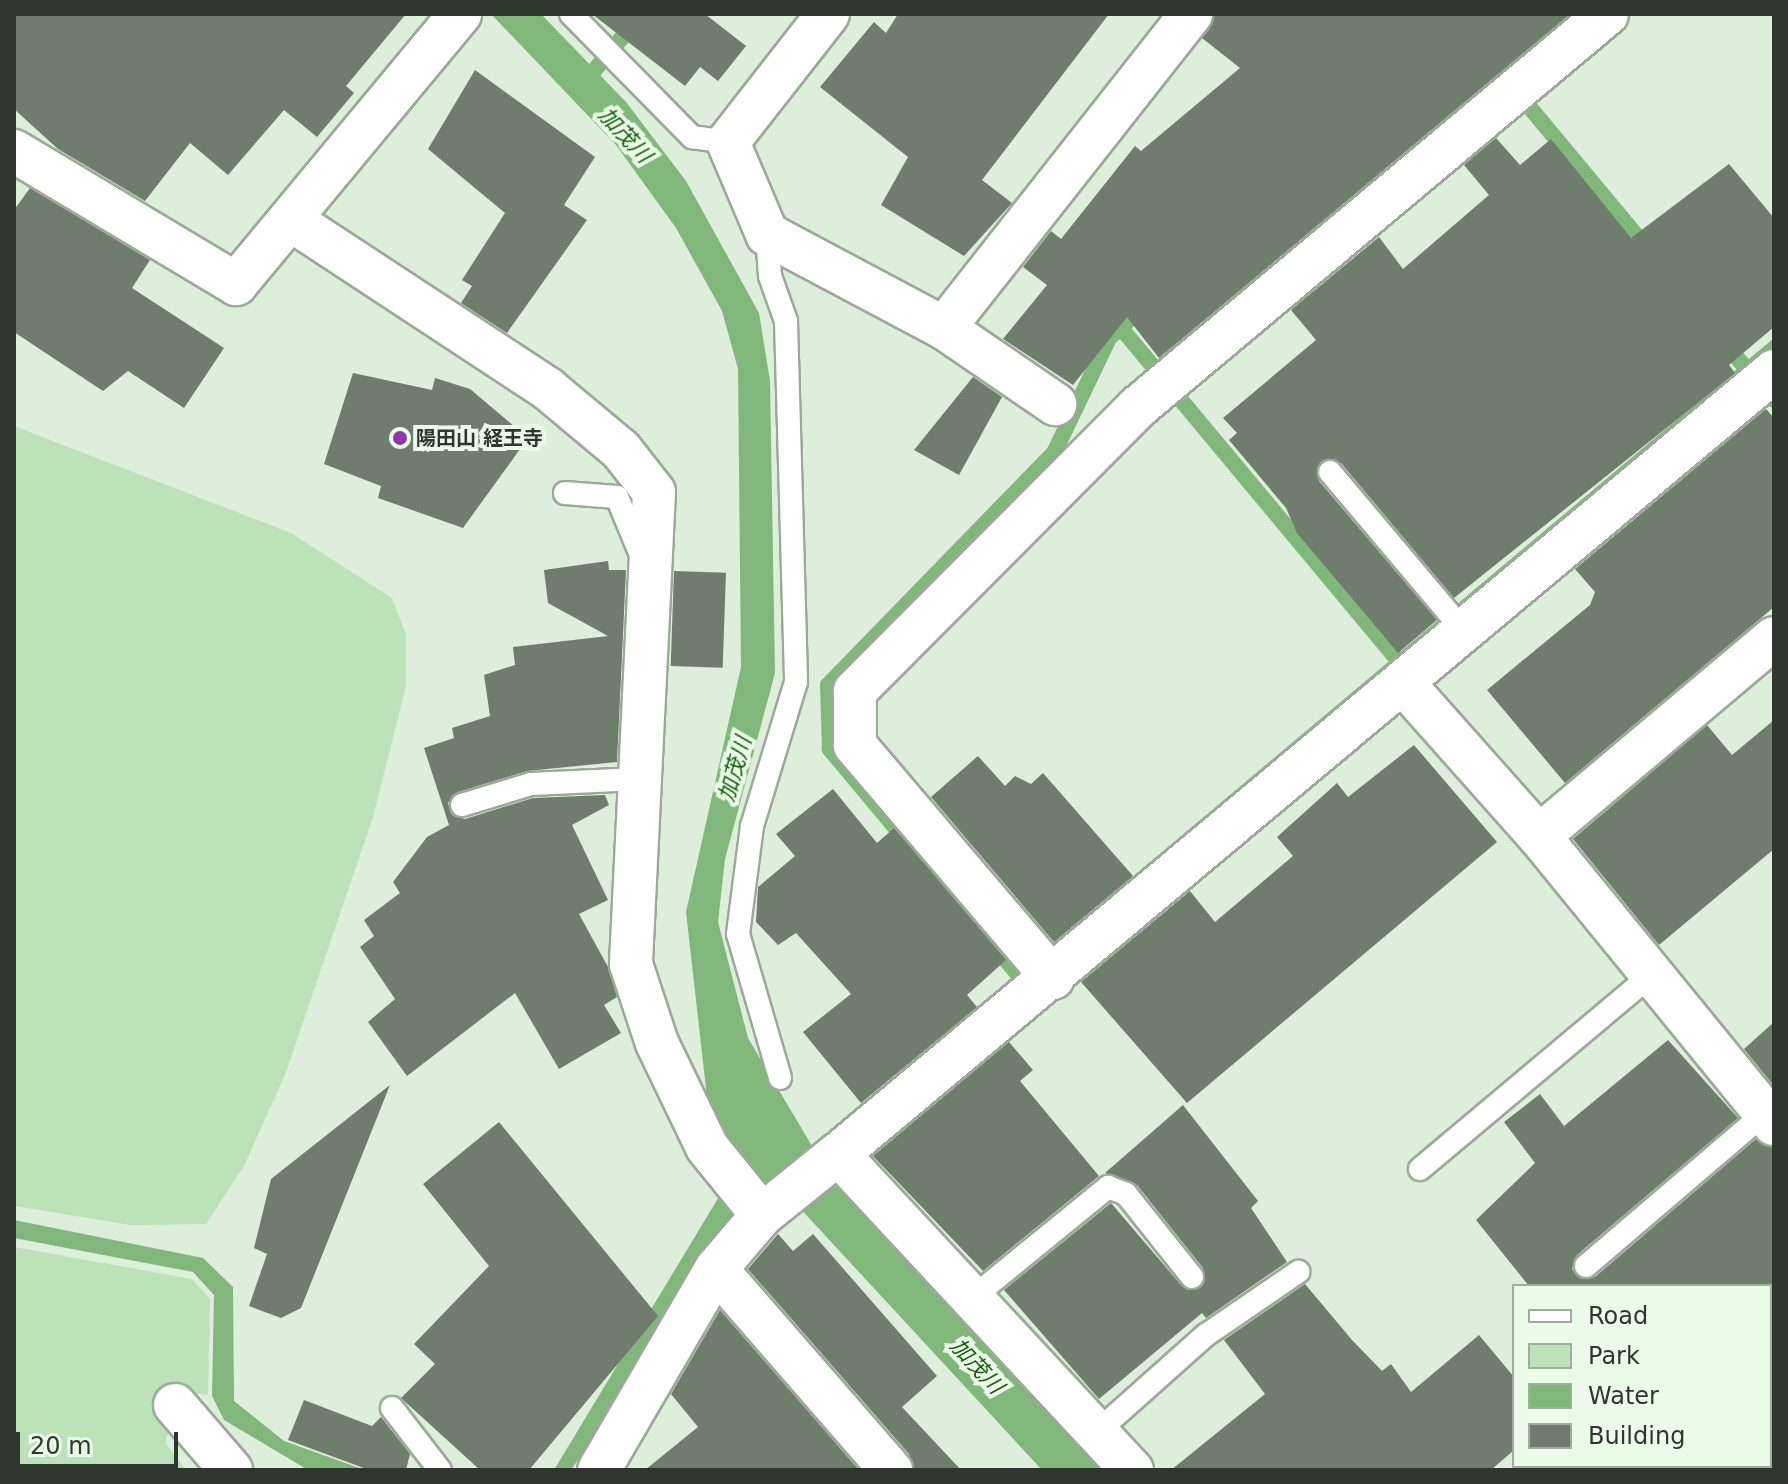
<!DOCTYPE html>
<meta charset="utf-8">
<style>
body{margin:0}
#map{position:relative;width:1788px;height:1484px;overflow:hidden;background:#ddeedb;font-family:"DejaVu Sans","Noto Sans JP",sans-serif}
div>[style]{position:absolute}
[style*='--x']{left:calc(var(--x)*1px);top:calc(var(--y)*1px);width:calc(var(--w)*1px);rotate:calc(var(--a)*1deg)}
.green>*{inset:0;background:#bde2b9}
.water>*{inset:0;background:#82b77c}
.stream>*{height:16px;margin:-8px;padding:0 8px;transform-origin:8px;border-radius:8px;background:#82b77c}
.building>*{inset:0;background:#6e7d6c;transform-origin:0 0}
.roads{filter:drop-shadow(2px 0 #9baa98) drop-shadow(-2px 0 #9baa98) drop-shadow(0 2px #9baa98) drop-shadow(0 -2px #9baa98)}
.service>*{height:22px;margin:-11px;padding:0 11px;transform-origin:11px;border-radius:11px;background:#fff}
.minor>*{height:42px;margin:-21px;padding:0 21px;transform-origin:21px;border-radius:21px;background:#fff}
.dots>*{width:22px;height:22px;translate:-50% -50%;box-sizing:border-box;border:4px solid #eafbe8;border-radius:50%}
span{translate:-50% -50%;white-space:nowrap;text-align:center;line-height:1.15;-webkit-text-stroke:8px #eafbe8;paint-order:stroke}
.poi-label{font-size:20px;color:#2f362e;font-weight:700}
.left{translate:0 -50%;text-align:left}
.water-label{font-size:22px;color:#145d0d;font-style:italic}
.frame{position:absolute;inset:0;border:16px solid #2f362e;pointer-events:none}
.legend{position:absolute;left:1512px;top:1284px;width:260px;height:184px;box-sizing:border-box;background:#eafbe8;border:2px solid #9fac9e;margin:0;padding:10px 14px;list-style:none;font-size:24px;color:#2f362e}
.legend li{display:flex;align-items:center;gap:16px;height:40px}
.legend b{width:40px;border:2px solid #9fac9e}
.scale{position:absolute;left:16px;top:1432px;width:162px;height:36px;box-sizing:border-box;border:4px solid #2f362e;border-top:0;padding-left:10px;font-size:24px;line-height:28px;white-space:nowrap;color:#2f362e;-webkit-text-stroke:6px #eafbe8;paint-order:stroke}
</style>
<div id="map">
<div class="green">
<div style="clip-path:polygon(14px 426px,291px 533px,392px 598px,406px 635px,406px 686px,373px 817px,285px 1075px,244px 1166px,206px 1224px,130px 1225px,14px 1206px)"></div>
<div style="clip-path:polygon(14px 1247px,192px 1279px,210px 1299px,208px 1395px,174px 1391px,166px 1444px,186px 1470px,14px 1470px)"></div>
</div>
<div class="water">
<div style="clip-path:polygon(491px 14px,541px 14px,626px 102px,686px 181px,759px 313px,770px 381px,775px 673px,725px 859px,718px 922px,748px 1038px,812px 1146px,1774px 338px,1774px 359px,834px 1181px,1111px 1470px,1042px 1470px,797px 1205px,762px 1185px,571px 1470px,554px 1470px,740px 1162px,707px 1097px,686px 912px,741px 667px,738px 369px,722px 311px,676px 228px,616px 145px)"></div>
<div style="clip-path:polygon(14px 1220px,203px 1258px,233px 1287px,234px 1401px,284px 1441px,365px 1470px,308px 1470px,224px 1420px,212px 1396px,214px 1295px,193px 1272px,14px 1238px)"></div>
</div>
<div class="stream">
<div style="--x:581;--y:86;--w:94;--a:-49.7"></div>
<div style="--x:1516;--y:91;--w:209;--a:50.2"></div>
<div style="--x:1121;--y:328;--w:435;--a:50.2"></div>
<div style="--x:1725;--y:344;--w:74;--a:48.8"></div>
<div style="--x:1022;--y:979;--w:300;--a:-129.9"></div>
<div style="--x:830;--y:749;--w:64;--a:-91.8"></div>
<div style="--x:828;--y:685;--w:324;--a:-45.8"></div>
<div style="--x:1054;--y:453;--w:127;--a:-64.4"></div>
<div style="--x:1109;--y:338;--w:48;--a:-41.6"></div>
</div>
<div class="building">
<div style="clip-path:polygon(14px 14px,406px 14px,346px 86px,354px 93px,317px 137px,284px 110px,228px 175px,190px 143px,145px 201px,58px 149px,14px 109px)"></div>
<div style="clip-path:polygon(592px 14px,705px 14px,746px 46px,718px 81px,700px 67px,685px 86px)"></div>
<div style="clip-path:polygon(898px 14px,1109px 14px,982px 180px,1012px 203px,964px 256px,881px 205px,908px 157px,820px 87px,874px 22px,886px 33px)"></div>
<div style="clip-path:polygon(1214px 14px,1570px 14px,1159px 358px,1127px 317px,1073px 385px,1003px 339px,1047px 285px,1023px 267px,1051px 231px,1061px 239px,1135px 146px,1141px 151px,1240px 68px,1202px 38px)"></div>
<div style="clip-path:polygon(475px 70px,595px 157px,564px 205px,587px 220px,507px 333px,461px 303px,472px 286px,462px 280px,505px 213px,428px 149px)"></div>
<div style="clip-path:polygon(1496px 138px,1520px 165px,1551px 139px,1631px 238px,1729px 164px,1774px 218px,1774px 327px,1729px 365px,1735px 373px,1454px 598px,1341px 463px,1320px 462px,1319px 481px,1437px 620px,1398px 653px,1297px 533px,1286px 508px,1229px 440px,1237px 433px,1223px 418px,1316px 340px,1291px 310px,1379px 237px,1403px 269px,1489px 195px,1464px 165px)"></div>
<div style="clip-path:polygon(30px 188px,150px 260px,132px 288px,224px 348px,184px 408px,128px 371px,103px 391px,14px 332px,14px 210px)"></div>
<div style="clip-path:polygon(353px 373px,432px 390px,435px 378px,470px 389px,528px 438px,463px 528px,378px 498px,381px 486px,324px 464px)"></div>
<div style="clip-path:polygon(973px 377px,1002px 397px,959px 475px,914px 450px)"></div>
<div style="clip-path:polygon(1766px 409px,1774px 418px,1774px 607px,1565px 783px,1487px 690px,1590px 605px,1595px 592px,1575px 569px)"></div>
<div style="clip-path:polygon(608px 561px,609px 570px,626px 570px,617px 762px,527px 771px,458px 792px,448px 803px,452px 815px,465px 819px,533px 798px,605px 795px,609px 805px,572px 825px,608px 900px,579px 914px,608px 967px,617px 997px,604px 1005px,621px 1033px,559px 1069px,515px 993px,407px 1076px,368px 1022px,395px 999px,360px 947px,374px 936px,364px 920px,400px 893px,393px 882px,427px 837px,449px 825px,424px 748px,454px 738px,452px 728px,490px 716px,484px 675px,515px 665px,513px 647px,608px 636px,548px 603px,544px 570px)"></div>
<div style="left:674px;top:571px;width:52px;height:95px;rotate:2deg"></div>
<div style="clip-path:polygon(1774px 720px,1774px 849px,1659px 945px,1573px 839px,1707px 725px,1732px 755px)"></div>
<div style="clip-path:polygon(1414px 745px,1497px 842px,1187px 1103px,1081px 982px,1190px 891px,1215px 922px,1293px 856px,1277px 837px,1337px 783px,1348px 797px)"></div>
<div style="clip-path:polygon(978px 756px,1005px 786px,1015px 776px,1031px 784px,1043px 773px,1133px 876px,1054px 942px,931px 797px)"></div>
<div style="clip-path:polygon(833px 789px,877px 843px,894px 828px,1006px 960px,967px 995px,977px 1007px,861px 1103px,803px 1032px,851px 994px,796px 933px,778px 945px,756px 922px,758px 887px,795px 856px,776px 834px)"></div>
<div style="clip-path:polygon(1774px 1022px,1774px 1086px,1744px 1049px)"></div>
<div style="clip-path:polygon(1668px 1040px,1738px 1118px,1577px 1255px,1572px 1269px,1582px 1279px,1595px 1277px,1756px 1139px,1774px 1147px,1774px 1286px,1529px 1286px,1476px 1220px,1535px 1163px,1504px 1122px,1540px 1094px,1564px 1126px)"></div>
<div style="clip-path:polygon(1009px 1042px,1033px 1070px,1020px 1081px,1099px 1176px,983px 1271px,873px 1156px)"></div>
<div style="clip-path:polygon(390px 1085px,301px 1308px,281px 1318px,249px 1306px,267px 1254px,254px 1248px,271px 1179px)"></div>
<div style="clip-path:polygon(1183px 1105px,1258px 1201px,1251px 1208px,1287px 1262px,1206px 1318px,1202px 1313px,1099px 1399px,1004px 1290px,1111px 1203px,1182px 1286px,1201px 1287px,1203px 1268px,1137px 1185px,1105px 1173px)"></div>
<div style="clip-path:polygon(499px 1122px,658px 1316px,529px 1470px,480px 1470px,401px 1398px,435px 1364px,414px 1344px,489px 1266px,423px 1184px)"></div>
<div style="clip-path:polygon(778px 1234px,793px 1251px,813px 1234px,937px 1376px,902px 1407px,961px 1470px,914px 1470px,909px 1454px,748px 1269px)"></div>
<div style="clip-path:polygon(1305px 1284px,1352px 1340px,1382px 1371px,1391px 1364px,1411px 1392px,1479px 1335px,1514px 1377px,1514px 1450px,1491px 1470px,1171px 1470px,1265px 1394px,1224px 1340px)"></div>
<div style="clip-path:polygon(720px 1310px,859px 1470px,645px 1470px,698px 1427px,671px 1394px)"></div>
<div style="clip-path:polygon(304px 1400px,372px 1426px,381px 1417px,410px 1454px,406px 1470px,369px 1470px,288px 1440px)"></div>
</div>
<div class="roads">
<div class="service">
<div style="--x:571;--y:14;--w:173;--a:45.5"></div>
<div style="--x:692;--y:137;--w:36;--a:8"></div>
<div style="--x:767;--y:234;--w:42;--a:85.9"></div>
<div style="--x:770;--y:276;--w:48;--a:70.4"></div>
<div style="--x:786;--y:321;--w:361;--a:88.4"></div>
<div style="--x:796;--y:682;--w:151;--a:107"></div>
<div style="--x:752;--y:826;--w:109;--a:97.4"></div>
<div style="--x:738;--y:934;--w:150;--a:73.7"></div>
<div style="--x:1330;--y:472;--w:207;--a:49.9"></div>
<div style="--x:565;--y:493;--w:52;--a:4.4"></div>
<div style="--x:617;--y:497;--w:63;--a:67.5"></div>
<div style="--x:462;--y:805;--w:72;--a:-16.9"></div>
<div style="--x:531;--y:784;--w:108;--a:-2.7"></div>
<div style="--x:1420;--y:1169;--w:303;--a:-40"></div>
<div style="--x:1586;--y:1266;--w:235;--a:-40.5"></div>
<div style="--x:972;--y:1298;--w:176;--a:-39.2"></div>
<div style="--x:1108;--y:1187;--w:19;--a:21"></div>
<div style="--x:1126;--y:1194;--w:106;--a:51.5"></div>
<div style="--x:392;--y:1408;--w:78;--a:52.3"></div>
<div style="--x:1097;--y:1432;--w:146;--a:-41.7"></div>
<div style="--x:1206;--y:1335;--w:112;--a:-34.4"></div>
<div style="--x:1621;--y:1466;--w:6;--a:45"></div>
</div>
<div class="minor">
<div style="--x:828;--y:14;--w:162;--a:128"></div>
<div style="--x:728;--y:142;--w:100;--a:67"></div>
<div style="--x:767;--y:234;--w:200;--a:28"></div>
<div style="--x:944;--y:328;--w:135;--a:34.4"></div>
<div style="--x:14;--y:151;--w:259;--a:30.9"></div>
<div style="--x:236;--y:284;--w:351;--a:-50.3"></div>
<div style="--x:291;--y:220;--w:308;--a:33.3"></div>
<div style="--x:548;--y:389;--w:95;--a:39.9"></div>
<div style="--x:621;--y:450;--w:53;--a:51.8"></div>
<div style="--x:654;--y:492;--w:473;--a:92.8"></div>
<div style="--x:631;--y:964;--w:83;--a:71.8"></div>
<div style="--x:657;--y:1043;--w:115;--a:64.3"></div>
<div style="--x:707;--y:1147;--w:87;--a:51"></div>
<div style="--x:944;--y:328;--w:400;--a:-51.8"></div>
<div style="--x:1403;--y:683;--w:205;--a:48.4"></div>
<div style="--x:1539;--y:836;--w:307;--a:-40.1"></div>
<div style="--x:1539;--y:836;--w:372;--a:50.8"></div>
<div style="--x:1053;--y:978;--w:306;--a:-130.4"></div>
<div style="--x:855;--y:745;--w:54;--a:-90"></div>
<div style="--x:855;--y:691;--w:401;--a:-45.1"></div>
<div style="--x:1138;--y:407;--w:612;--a:-39.96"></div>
<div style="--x:838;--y:1154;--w:1220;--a:-39.91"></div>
<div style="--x:716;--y:1269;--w:267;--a:49"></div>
<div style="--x:175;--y:1405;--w:86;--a:49.3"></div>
<div style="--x:599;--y:1470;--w:233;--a:-59.8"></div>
<div style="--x:716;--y:1269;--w:71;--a:-49.6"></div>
<div style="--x:762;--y:1215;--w:97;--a:-38.8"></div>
<div style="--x:838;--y:1154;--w:432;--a:47.1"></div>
</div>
</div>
<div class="dots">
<div style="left:400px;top:438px;background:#8c39a7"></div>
</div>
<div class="poi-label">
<span class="left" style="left:416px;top:438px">陽田山 経王寺</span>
</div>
<div class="water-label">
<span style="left:625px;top:135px;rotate:47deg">加茂川</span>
<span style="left:735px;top:769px;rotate:-74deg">加茂川</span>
<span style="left:977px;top:1366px;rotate:47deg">加茂川</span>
</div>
<div class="frame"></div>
<ul class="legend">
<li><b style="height:10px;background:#fff"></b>Road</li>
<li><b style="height:22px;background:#bde2b9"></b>Park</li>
<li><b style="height:22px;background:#82b77c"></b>Water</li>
<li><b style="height:22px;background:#6e7d6c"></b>Building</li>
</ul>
<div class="scale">20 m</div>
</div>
